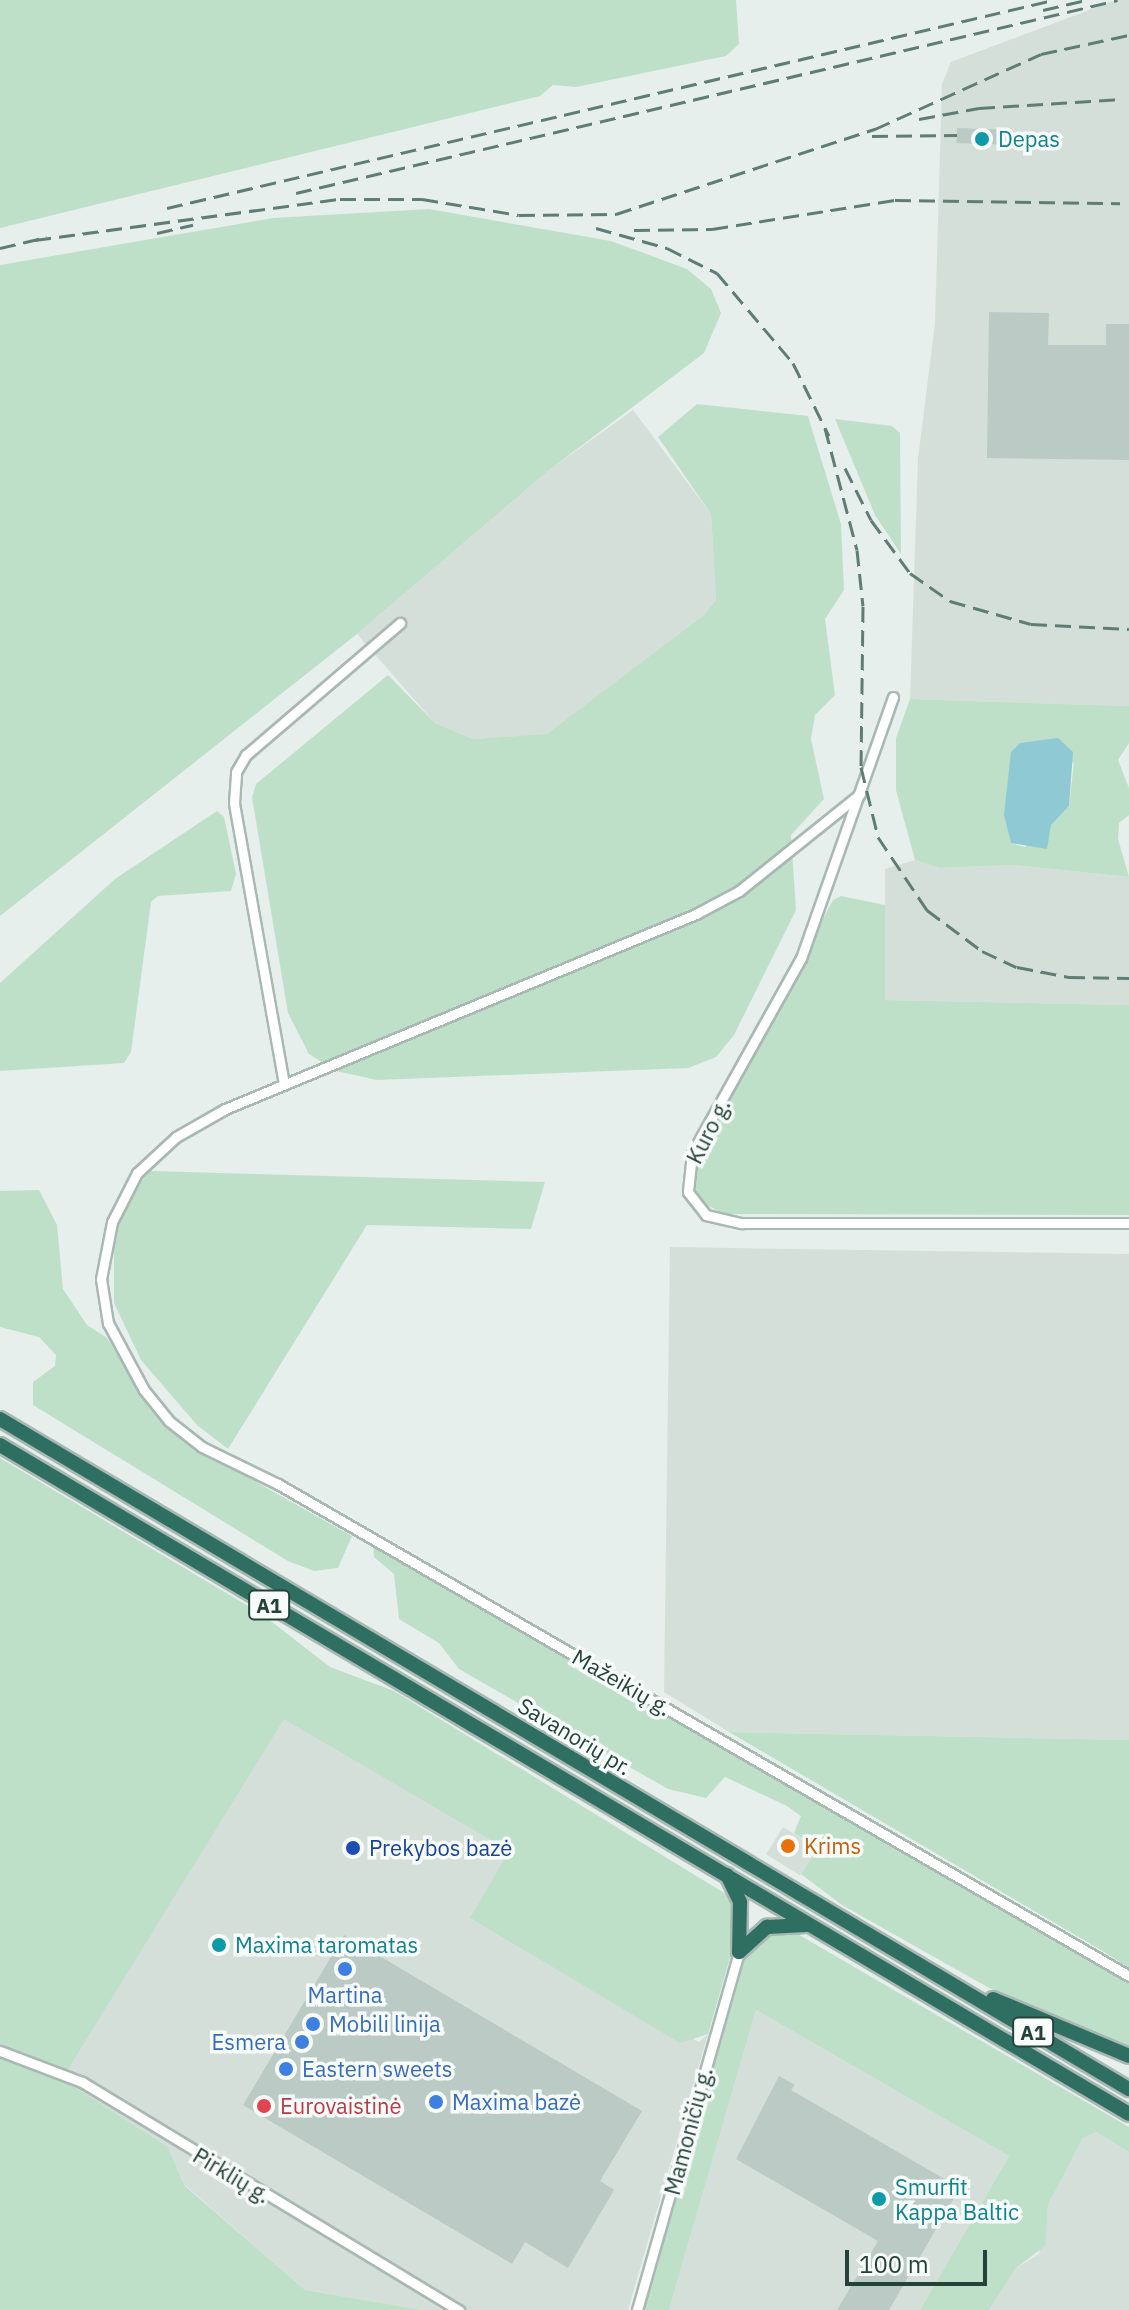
<!DOCTYPE html>
<meta charset="utf-8">
<style>
body{margin:0}
#map{position:relative;width:1129px;height:2310px;overflow:hidden;background:#e6efeb;font-family:"IBM Plex Sans",sans-serif}
div>[style]{position:absolute}
[style*='--x']{left:calc(var(--x)*1px);top:calc(var(--y)*1px);width:calc(var(--w)*1px);rotate:calc(var(--a)*1deg)}
.built>*{inset:0;background:#d4dfda;transform-origin:0 0}
.green>*{inset:0;background:#bfe0c8}
.water>*{inset:0;background:#8ec9d4}
.building>*{inset:0;background:#bbcac4;transform-origin:0 0}
.roads{filter:drop-shadow(2px 0 #a8b8b2) drop-shadow(-2px 0 #a8b8b2) drop-shadow(0 2px #a8b8b2) drop-shadow(0 -2px #a8b8b2)}
.minor>*{height:9px;margin:-4.5px;padding:0 4.5px;transform-origin:4.5px;border-radius:4.5px;background:#fff}
.highway>*{height:14px;margin:-7px;padding:0 7px;transform-origin:7px;border-radius:7px;background:#2f6f62}
.rail>*{height:3px;margin-top:-1.5px;transform-origin:0;background:repeating-linear-gradient(90deg,#5f7d75 0 16px,transparent 0 24px)}
.dots>*{width:22px;height:22px;translate:-50% -50%;box-sizing:border-box;border:4px solid #f7fbf9;border-radius:50%}
span{translate:-50% -50%;white-space:nowrap;text-align:center;line-height:1.15;-webkit-text-stroke:7px #f7fbf9;paint-order:stroke}
.shield-label span{padding:2px 6px;background:#f7fbf9;border:2px solid;border-radius:6px;-webkit-text-stroke-width:0}
.shield-label{font-size:20px;color:#24423a;font-weight:700}
.culture-label{font-size:22px;color:#0d838f}
.left{translate:0 -50%;text-align:left}
.street-label{font-size:22px;color:#24423a}
.food-label{font-size:22px;color:#c56008}
.transit-label{font-size:22px;color:#164399}
.shop-label{font-size:22px;color:#366cbe}
.right{translate:-100% -50%;text-align:right}
.health-label{font-size:22px;color:#be3a42}
.scale{position:absolute;left:845px;top:2250px;width:142px;height:36px;box-sizing:border-box;border:4px solid #24423a;border-top:0;padding-left:10px;font-size:24px;line-height:28px;white-space:nowrap;color:#24423a;-webkit-text-stroke:6px #f7fbf9;paint-order:stroke}
</style>
<div id="map">
<div class="built">
<div style="clip-path:polygon(1116px 0,1129px 0,1129px 706px,910px 699px,918px 459px,935px 323px,942px 84px,951px 62px)"></div>
<div style="clip-path:polygon(633px 410px,711px 514px,716px 600px,704px 615px,547px 735px,473px 739px,435px 723px,357px 634px,548px 471px)"></div>
<div style="clip-path:polygon(915px 860px,940px 868px,1013px 865px,1129px 877px,1129px 1005px,885px 1000px,885px 869px)"></div>
<div style="clip-path:polygon(670px 1247px,1129px 1254px,1129px 1740px,729px 1732px,664px 1692px)"></div>
<div style="clip-path:polygon(284px 1718px,509px 1851px,471px 1918px,699px 2042px,708px 2034px,628px 2310px,423px 2310px,305px 2290px,185px 2185px,168px 2147px,61px 2079px)"></div>
<div style="left:783px;top:1827px;width:40px;height:32px;rotate:32deg"></div>
<div style="clip-path:polygon(756px 2010px,1009px 2156px,920px 2310px,669px 2310px)"></div>
<div style="clip-path:polygon(1096px 2132px,1129px 2152px,1129px 2310px,989px 2310px,1016px 2268px,1039px 2254px,1048px 2205px,1083px 2138px)"></div>
</div>
<div class="green">
<div style="clip-path:polygon(0 0,736px 0,739px 44px,726px 56px,576px 87px,553px 85px,540px 96px,0 228px)"></div>
<div style="clip-path:polygon(429px 209px,611px 241px,687px 269px,711px 289px,721px 313px,704px 353px,548px 471px,357px 634px,0 916px,0 265px,273px 218px)"></div>
<div style="clip-path:polygon(697px 404px,808px 416px,841px 524px,844px 590px,825px 619px,835px 695px,815px 715px,811px 739px,824px 799px,791px 835px,796px 910px,734px 1035px,716px 1057px,688px 1068px,377px 1080px,336px 1071px,309px 1054px,288px 1013px,252px 797px,256px 784px,388px 675px,435px 723px,473px 739px,547px 734px,704px 615px,716px 600px,711px 514px,658px 437px)"></div>
<div style="clip-path:polygon(835px 419px,892px 426px,900px 433px,901px 554px,875px 515px)"></div>
<div style="clip-path:polygon(evenodd,910px 699px,1129px 706px,1129px 743px,1118px 760px,1129px 788px,1129px 815px,1119px 823px,1118px 839px,1129px 877px,1013px 865px,940px 868px,915px 860px,896px 790px,896px 738px,910px 699px,1074px 762px,1069px 806px,1025px 847px,1011px 843px,1006px 810px,1074px 762px)"></div>
<div style="clip-path:polygon(217px 811px,224px 817px,236px 874px,231px 891px,158px 896px,151px 902px,131px 1052px,124px 1063px,0 1071px,0 983px,115px 879px)"></div>
<div style="clip-path:polygon(841px 896px,885px 905px,885px 1000px,1129px 1005px,1129px 1215px,724px 1214px,701px 1202px,693px 1182px,695px 1162px,833px 900px)"></div>
<div style="clip-path:polygon(149px 1171px,545px 1182px,531px 1229px,367px 1225px,228px 1449px,197px 1425px,141px 1360px,114px 1303px,114px 1241px,128px 1200px)"></div>
<div style="clip-path:polygon(39px 1190px,57px 1225px,63px 1289px,87px 1325px,107px 1338px,150px 1409px,180px 1439px,352px 1536px,338px 1568px,314px 1571px,288px 1561px,33px 1405px,33px 1382px,55px 1366px,56px 1355px,39px 1337px,0 1327px,0 1191px)"></div>
<div style="clip-path:polygon(0 1458px,263px 1615px,330px 1667px,394px 1691px,734px 1899px,738px 1930px,708px 2034px,680px 2043px,470px 1918px,509px 1851px,284px 1719px,62px 2079px,168px 2147px,185px 2186px,305px 2290px,423px 2310px,0 2310px)"></div>
<div style="clip-path:polygon(373px 1544px,1129px 1983px,1129px 2050px,1023px 2007px,842px 1905px,801px 1874px,817px 1848px,794px 1833px,801px 1816px,787px 1806px,725px 1777px,706px 1798px,668px 1789px,459px 1669px,439px 1643px,399px 1619px,394px 1574px,374px 1557px)"></div>
<div style="clip-path:polygon(729px 1732px,1129px 1740px,1129px 1968px,1106px 1953px)"></div>
<div style="clip-path:polygon(789px 1929px,1129px 2127px,1129px 2152px,1096px 2132px,1083px 2138px,1048px 2205px,1045px 2246px,1016px 2268px,989px 2310px,920px 2310px,1009px 2156px,756px 2010px,669px 2310px,644px 2310px,746px 1954px,768px 1932px)"></div>
</div>
<div class="water">
<div style="clip-path:polygon(1058px 738px,1073px 752px,1069px 806px,1051px 825px,1047px 849px,1011px 843px,1004px 815px,1011px 752px,1020px 743px)"></div>
</div>
<div class="building">
<div style="left:957px;top:128px;width:51px;height:15px;rotate:2deg"></div>
<div style="clip-path:polygon(989px 312px,1049px 313px,1048px 345px,1106px 345px,1106px 324px,1129px 324px,1129px 460px,987px 458px)"></div>
<div style="clip-path:polygon(344px 1935px,642px 2111px,600px 2181px,614px 2190px,568px 2268px,525px 2242px,512px 2264px,243px 2105px)"></div>
<div style="clip-path:polygon(779px 2076px,795px 2085px,791px 2090px,960px 2188px,889px 2310px,837px 2310px,878px 2241px,736px 2159px)"></div>
</div>
<div class="roads">
<div class="minor">
<div style="--x:893;--y:697;--w:277;--a:109.4"></div>
<div style="--x:801;--y:958;--w:223;--a:119.2"></div>
<div style="--x:692;--y:1153;--w:39;--a:96"></div>
<div style="--x:688;--y:1192;--w:29;--a:52"></div>
<div style="--x:706;--y:1215;--w:37;--a:13"></div>
<div style="--x:742;--y:1223;--w:387;--a:0"></div>
<div style="--x:860;--y:794;--w:155;--a:141.3"></div>
<div style="--x:739;--y:891;--w:49;--a:151.9"></div>
<div style="--x:696;--y:914;--w:510;--a:157.51"></div>
<div style="--x:225;--y:1109;--w:56;--a:150.3"></div>
<div style="--x:176;--y:1137;--w:53;--a:137.3"></div>
<div style="--x:137;--y:1173;--w:55;--a:117"></div>
<div style="--x:112;--y:1222;--w:58;--a:100.9"></div>
<div style="--x:101;--y:1279;--w:45;--a:81"></div>
<div style="--x:108;--y:1323;--w:76;--a:61.8"></div>
<div style="--x:144;--y:1390;--w:40;--a:51"></div>
<div style="--x:169;--y:1421;--w:42;--a:38.2"></div>
<div style="--x:202;--y:1447;--w:85;--a:26"></div>
<div style="--x:278;--y:1484;--w:983;--a:30.03"></div>
<div style="--x:284;--y:1084;--w:285;--a:-100.1"></div>
<div style="--x:234;--y:803;--w:31;--a:-86"></div>
<div style="--x:236;--y:772;--w:20;--a:-60"></div>
<div style="--x:246;--y:755;--w:203;--a:-40.6"></div>
<div style="--x:0;--y:2051;--w:88;--a:20.7"></div>
<div style="--x:82;--y:2082;--w:441;--a:31.2"></div>
<div style="--x:637;--y:2310;--w:372;--a:-74.1"></div>
</div>
<div class="highway">
<div style="--x:0;--y:1419;--w:1313;--a:30.69"></div>
<div style="--x:0;--y:1445;--w:1312;--a:30.65"></div>
<div style="--x:727;--y:1875;--w:30;--a:64"></div>
<div style="--x:740;--y:1902;--w:50;--a:91.1"></div>
<div style="--x:739;--y:1952;--w:38;--a:-42"></div>
<div style="--x:767;--y:1927;--w:39;--a:-3"></div>
<div style="--x:993;--y:1999;--w:147;--a:22.7"></div>
</div>
</div>
<div class="rail">
<div style="--x:1043;--y:10;--w:44;--a:-13.1"></div>
<div style="--x:919;--y:119;--w:61;--a:-10.4"></div>
<div style="--x:979;--y:108;--w:143;--a:-3.6"></div>
<div style="--x:872;--y:136;--w:85;--a:-0.7"></div>
<div style="--x:296;--y:193;--w:844;--a:-13.21"></div>
<div style="--x:167;--y:208;--w:910;--a:-13.21"></div>
<div style="--x:596;--y:228;--w:74;--a:15.7"></div>
<div style="--x:667;--y:248;--w:56;--a:26.6"></div>
<div style="--x:717;--y:273;--w:118;--a:49.8"></div>
<div style="--x:793;--y:363;--w:81;--a:63.7"></div>
<div style="--x:634;--y:230;--w:78;--a:-0.7"></div>
<div style="--x:712;--y:229;--w:185;--a:-9"></div>
<div style="--x:895;--y:200;--w:225;--a:0.8"></div>
<div style="--x:157;--y:233;--w:37;--a:-13"></div>
<div style="--x:35;--y:240;--w:308;--a:-7.7"></div>
<div style="--x:340;--y:199;--w:82;--a:0"></div>
<div style="--x:422;--y:199;--w:98;--a:9.4"></div>
<div style="--x:519;--y:215;--w:97;--a:-0.6"></div>
<div style="--x:616;--y:214;--w:273;--a:-18.2"></div>
<div style="--x:875;--y:129;--w:182;--a:-24.3"></div>
<div style="--x:1041;--y:54;--w:90;--a:-12.2"></div>
<div style="--x:0;--y:248;--w:48;--a:-13.2"></div>
<div style="--x:825;--y:428;--w:126;--a:75.3"></div>
<div style="--x:857;--y:550;--w:56;--a:83.9"></div>
<div style="--x:863;--y:606;--w:161;--a:90.7"></div>
<div style="--x:861;--y:767;--w:72;--a:76.3"></div>
<div style="--x:878;--y:837;--w:88;--a:56.1"></div>
<div style="--x:927;--y:910;--w:69;--a:36.7"></div>
<div style="--x:982;--y:951;--w:38;--a:25"></div>
<div style="--x:1017;--y:967;--w:53;--a:10.9"></div>
<div style="--x:1069;--y:977;--w:60;--a:1"></div>
<div style="--x:845;--y:468;--w:58;--a:63.4"></div>
<div style="--x:871;--y:520;--w:66;--a:53.7"></div>
<div style="--x:910;--y:573;--w:49;--a:35"></div>
<div style="--x:950;--y:601;--w:84;--a:15.9"></div>
<div style="--x:1031;--y:624;--w:98;--a:2.9"></div>
</div>
<div class="dots">
<div style="left:982px;top:139px;background:#0f9aa8"></div>
<div style="left:788px;top:1846px;background:#e8710a"></div>
<div style="left:353px;top:1848px;background:#1a4fb4"></div>
<div style="left:219px;top:1945px;background:#0f9aa8"></div>
<div style="left:345px;top:1969px;background:#3f7fe0"></div>
<div style="left:313px;top:2024px;background:#3f7fe0"></div>
<div style="left:302px;top:2042px;background:#3f7fe0"></div>
<div style="left:286px;top:2069px;background:#3f7fe0"></div>
<div style="left:436px;top:2102px;background:#3f7fe0"></div>
<div style="left:264px;top:2106px;background:#e0444e"></div>
<div style="left:879px;top:2199px;background:#0f9aa8"></div>
</div>
<div class="shield-label">
<span style="left:269px;top:1605px">A1</span>
<span style="left:1033px;top:2032px">A1</span>
</div>
<div class="culture-label">
<span class="left" style="left:998px;top:139px">Depas</span>
<span class="left" style="left:235px;top:1945px">Maxima taromatas</span>
<span class="left" style="left:895px;top:2199px">Smurfit<br>Kappa Baltic</span>
</div>
<div class="street-label">
<span style="left:708px;top:1131px;rotate:-63deg">Kuro g.</span>
<span style="left:622px;top:1682px;rotate:30deg">Mažeikių g.</span>
<span style="left:575px;top:1736px;rotate:31deg">Savanorių pr.</span>
<span style="left:688px;top:2131px;rotate:-75deg">Mamoničių g.</span>
<span style="left:232px;top:2175px;rotate:31deg">Pirklių g.</span>
</div>
<div class="food-label">
<span class="left" style="left:804px;top:1846px">Krims</span>
</div>
<div class="transit-label">
<span class="left" style="left:369px;top:1848px">Prekybos bazė</span>
</div>
<div class="shop-label">
<span style="left:345px;top:1995px">Martina</span>
<span class="left" style="left:329px;top:2024px">Mobili linija</span>
<span class="right" style="left:286px;top:2042px">Esmera</span>
<span class="left" style="left:302px;top:2069px">Eastern sweets</span>
<span class="left" style="left:452px;top:2102px">Maxima bazė</span>
</div>
<div class="health-label">
<span class="left" style="left:280px;top:2106px">Eurovaistinė</span>
</div>
<div class="scale">100 m</div>
</div>
